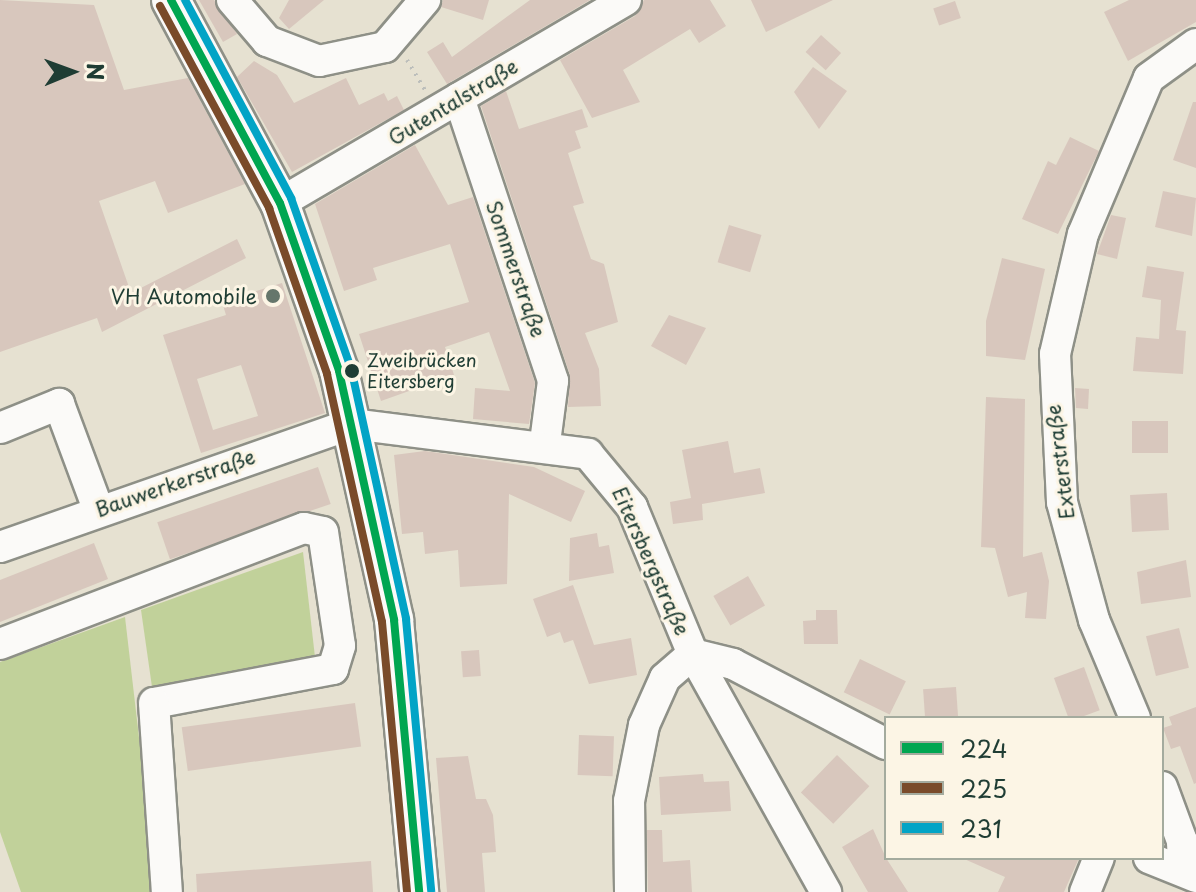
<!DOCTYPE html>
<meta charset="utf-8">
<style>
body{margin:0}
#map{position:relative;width:1196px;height:892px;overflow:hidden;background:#e6e1d1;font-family:"Playpen Sans",sans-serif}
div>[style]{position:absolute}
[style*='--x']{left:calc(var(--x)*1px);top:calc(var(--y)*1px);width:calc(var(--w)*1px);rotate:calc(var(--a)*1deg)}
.green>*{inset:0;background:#c1d19a}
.building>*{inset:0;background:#d8c7bd;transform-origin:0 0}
.path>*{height:4px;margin-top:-2px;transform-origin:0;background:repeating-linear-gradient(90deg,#bcbebb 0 2px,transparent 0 8px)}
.roads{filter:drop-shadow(2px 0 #8e9087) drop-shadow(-2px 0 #8e9087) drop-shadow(0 2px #8e9087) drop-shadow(0 -2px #8e9087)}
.minor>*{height:30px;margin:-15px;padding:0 15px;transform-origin:15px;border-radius:15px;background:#fbfaf8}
.major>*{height:38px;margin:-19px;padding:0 19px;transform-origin:19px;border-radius:19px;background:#fbfaf8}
.bus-1>*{height:8px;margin:-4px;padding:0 4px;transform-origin:4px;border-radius:4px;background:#00a651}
.bus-2>*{height:8px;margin:-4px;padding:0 4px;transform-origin:4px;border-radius:4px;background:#7a4b2a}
.bus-3>*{height:8px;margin:-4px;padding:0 4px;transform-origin:4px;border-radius:4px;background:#02a4c6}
.dots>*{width:22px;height:22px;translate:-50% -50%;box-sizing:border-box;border:4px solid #fcf5e5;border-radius:50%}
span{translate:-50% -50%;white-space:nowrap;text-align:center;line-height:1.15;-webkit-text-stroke:6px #fcf5e5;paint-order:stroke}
.bus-label{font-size:18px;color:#1f3d34}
.left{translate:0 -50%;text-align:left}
.street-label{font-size:20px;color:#1f3d34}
.poi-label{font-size:20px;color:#1f3d34}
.right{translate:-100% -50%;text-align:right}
.legend{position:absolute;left:884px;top:716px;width:280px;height:144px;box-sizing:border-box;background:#fcf5e5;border:2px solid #a4ab9e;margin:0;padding:10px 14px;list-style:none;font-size:24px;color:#1f3d34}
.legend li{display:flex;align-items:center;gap:16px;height:40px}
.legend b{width:40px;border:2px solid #a4ab9e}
.north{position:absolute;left:32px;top:32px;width:80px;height:80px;-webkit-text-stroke:6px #fcf5e5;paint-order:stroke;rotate:89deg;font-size:22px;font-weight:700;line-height:32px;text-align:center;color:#1f3d34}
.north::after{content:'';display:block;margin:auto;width:28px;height:36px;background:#1f3d34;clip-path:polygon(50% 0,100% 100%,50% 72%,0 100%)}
</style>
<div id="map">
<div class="green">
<div style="clip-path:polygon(303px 552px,316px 666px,152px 687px,141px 610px)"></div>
<div style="clip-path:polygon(125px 617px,157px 892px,21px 892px,0 832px,0 662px)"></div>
</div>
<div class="building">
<div style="clip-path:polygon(0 0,94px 5px,124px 90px,188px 78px,245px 184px,168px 213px,155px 181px,99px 201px,131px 293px,237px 239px,246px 258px,102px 332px,97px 318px,0 352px)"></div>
<div style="clip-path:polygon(199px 0,214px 0,237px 34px,223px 42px)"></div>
<div style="clip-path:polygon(289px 0,324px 0,289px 29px,279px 18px)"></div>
<div style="clip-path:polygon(443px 0,489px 0,483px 20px,441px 7px)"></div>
<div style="clip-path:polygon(530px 0,590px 0,447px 84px,427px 52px,443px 42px,452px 57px)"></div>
<div style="clip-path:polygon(644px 0,710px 0,726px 26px,699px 43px,690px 29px,623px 70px,640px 102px,592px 118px,560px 60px,635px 16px)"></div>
<div style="clip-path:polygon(751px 0,833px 0,766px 32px)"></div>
<div style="clip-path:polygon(1129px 0,1196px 0,1196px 22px,1128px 61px,1104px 12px)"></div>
<div style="left:955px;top:1px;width:18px;height:23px;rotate:71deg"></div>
<div style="left:821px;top:35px;width:27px;height:23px;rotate:42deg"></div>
<div style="clip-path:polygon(254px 61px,277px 75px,294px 103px,346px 78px,359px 105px,384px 93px,388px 101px,397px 96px,404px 110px,292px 172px,237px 77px)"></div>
<div style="clip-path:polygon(813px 67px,847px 91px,819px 129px,794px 92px)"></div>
<div style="clip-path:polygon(506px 91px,519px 129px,582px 109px,588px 127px,575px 131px,581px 148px,568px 153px,584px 203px,573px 206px,591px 259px,604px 264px,618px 322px,585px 333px,599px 369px,601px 406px,568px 407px,570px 375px,481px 106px)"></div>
<div style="clip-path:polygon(1193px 102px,1196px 102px,1196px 168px,1173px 160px)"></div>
<div style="clip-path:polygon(1070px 137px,1099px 151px,1058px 234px,1022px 219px,1048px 161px,1056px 165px)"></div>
<div style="clip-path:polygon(415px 145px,448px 205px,473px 197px,535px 383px,529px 424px,473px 419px,475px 388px,510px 391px,489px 332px,445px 347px,454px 375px,381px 401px,359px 334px,469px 302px,450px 244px,373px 268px,377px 280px,344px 291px,315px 204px)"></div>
<div style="clip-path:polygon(1163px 191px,1196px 198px,1192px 236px,1155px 227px)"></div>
<div style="clip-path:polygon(1111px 215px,1126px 218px,1117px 259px,1097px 254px)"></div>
<div style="left:729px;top:225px;width:34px;height:39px;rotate:17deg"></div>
<div style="clip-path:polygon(1002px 258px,1045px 269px,1025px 360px,986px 356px,986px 321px)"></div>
<div style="clip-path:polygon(1147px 266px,1184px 272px,1176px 330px,1186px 331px,1183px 374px,1133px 371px,1136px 337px,1159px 339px,1161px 300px,1142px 297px)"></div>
<div style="clip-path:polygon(evenodd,282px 283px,325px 413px,201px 453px,163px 335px,226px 315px,222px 302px,282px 283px,241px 365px,258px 416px,213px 430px,197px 379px,241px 365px)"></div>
<div style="clip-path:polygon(669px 315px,706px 328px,686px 365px,651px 346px)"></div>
<div style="clip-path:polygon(1075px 388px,1089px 389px,1088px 409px,1076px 408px)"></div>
<div style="clip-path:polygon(986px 397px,1025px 399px,1023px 557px,1042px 552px,1049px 581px,1046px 619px,1025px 618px,1027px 592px,1008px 597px,995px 548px,981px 547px)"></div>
<div style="left:1132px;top:421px;width:36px;height:32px"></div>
<div style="clip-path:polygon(728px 441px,734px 473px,760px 468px,765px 493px,702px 504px,703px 520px,673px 524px,670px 502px,691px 498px,682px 450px)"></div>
<div style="clip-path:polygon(425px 451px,534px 467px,585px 491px,571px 522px,509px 494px,507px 584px,460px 587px,458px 550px,425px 554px,423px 532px,402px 534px,394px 455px)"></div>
<div style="left:318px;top:467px;width:39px;height:170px;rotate:71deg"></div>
<div style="left:1167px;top:493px;width:37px;height:37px;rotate:87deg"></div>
<div style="clip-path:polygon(597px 533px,599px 547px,609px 545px,614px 573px,569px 581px,570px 538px)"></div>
<div style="clip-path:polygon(94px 543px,108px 579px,0 622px,0 580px)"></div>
<div style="clip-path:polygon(1186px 560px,1191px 597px,1141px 604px,1137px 572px)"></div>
<div style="left:748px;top:576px;width:34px;height:40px;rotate:60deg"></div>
<div style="clip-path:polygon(573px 585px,594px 645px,631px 638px,637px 675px,589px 684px,573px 640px,564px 643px,560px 632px,547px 637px,533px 599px)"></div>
<div style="clip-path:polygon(816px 610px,837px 610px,838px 644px,804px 644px,803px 621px,816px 620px)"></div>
<div style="left:1179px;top:628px;width:41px;height:34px;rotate:76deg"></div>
<div style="left:479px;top:650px;width:26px;height:18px;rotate:86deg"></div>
<div style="left:860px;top:659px;width:51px;height:37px;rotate:26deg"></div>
<div style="left:1084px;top:667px;width:46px;height:32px;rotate:70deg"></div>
<div style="left:956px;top:687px;width:31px;height:33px;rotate:86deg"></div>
<div style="left:355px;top:703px;width:44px;height:175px;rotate:82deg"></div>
<div style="clip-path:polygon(1196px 707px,1196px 783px,1194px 784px,1180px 746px,1171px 749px,1163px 728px,1172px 725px,1169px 717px)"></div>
<div style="left:579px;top:735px;width:35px;height:40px;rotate:2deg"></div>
<div style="left:837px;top:755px;width:45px;height:52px;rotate:44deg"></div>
<div style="clip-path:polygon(468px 756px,476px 799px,486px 799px,493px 815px,496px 852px,482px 853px,485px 892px,447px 892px,436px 758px)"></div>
<div style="clip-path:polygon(703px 774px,704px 782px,729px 781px,731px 811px,661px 815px,659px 777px)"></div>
<div style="clip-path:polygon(873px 829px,886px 858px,908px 892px,868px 892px,842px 847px)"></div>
<div style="clip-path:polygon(647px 830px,662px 830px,663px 862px,690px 860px,692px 892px,648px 892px)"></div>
<div style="clip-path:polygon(962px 858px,1079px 858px,1064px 892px,998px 892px,1005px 877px)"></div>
<div style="clip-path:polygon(371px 861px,373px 892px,197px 892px,196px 874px)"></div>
</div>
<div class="path">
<div style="--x:407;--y:60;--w:35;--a:59"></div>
</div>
<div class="roads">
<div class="minor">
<div style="--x:232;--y:0;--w:54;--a:49.5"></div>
<div style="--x:267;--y:41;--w:56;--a:21"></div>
<div style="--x:319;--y:61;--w:67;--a:-12"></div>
<div style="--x:385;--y:47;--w:62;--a:-49.6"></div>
<div style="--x:459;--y:98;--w:298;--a:71.6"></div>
<div style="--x:553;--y:381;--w:63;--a:97.4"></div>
<div style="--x:280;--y:203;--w:401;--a:-30.4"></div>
<div style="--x:0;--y:428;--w:64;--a:-22.1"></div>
<div style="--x:59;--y:404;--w:112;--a:69.6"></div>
<div style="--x:0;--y:547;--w:373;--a:-19.3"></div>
<div style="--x:352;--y:424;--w:238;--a:7.2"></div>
<div style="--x:588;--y:454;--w:69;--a:50.3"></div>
<div style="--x:632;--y:507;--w:159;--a:67.5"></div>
<div style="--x:693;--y:654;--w:273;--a:60.8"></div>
<div style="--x:0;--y:644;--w:325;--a:-20.9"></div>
<div style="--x:304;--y:528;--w:19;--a:12"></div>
<div style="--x:323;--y:532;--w:115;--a:81.5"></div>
<div style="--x:340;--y:646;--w:24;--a:107"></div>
<div style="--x:333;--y:669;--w:182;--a:169.2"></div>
<div style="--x:154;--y:703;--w:189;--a:86.1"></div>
<div style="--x:693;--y:654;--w:41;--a:14"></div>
<div style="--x:733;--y:664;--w:173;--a:27.6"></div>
<div style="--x:1135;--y:718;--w:106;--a:-112.7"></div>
<div style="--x:1094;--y:620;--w:122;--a:-105.2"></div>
<div style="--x:1062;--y:502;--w:148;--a:-92.7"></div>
<div style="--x:1055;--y:354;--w:123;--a:-76.9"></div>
<div style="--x:1083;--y:234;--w:169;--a:-67.1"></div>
<div style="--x:1149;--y:78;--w:58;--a:-35.9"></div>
<div style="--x:1162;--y:787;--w:58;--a:69.7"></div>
<div style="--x:1182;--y:841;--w:30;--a:88"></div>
<div style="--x:1149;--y:858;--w:51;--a:22"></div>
<div style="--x:630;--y:892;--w:91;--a:-90.6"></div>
<div style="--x:629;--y:801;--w:77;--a:-78.8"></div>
<div style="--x:644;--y:725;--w:51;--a:-65.9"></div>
<div style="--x:665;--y:678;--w:37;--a:-41"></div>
<div style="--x:1085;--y:892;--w:37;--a:-68"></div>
</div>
<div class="major">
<div style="--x:171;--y:0;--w:230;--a:61.8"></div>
<div style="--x:280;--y:203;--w:178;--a:70.6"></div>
<div style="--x:339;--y:371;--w:255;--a:77.5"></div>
<div style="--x:394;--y:620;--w:273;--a:84.7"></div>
</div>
</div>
<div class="bus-1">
<div style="--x:171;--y:0;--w:230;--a:61.8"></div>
<div style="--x:280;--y:203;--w:178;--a:70.6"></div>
<div style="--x:339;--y:371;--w:255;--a:77.5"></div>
<div style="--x:394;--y:620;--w:273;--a:84.7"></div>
</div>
<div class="bus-2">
<div style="--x:160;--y:6;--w:230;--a:61.6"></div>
<div style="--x:269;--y:208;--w:176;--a:70.7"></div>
<div style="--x:327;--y:374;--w:254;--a:77.5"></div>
<div style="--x:382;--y:622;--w:271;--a:84.7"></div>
</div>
<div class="bus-3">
<div style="--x:185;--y:0;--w:225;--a:61.8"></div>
<div style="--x:291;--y:198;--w:180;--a:70.6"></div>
<div style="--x:351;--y:368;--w:257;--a:77.6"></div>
<div style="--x:406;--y:619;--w:273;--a:84.7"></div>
</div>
<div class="dots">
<div style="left:273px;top:296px;background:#65766b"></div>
<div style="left:352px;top:371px;background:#1f3d34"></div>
</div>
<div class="bus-label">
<span class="left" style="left:367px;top:371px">Zweibrücken<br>Eitersberg</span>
</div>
<div class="street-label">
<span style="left:453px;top:102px;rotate:-31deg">Gutentalstraße</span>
<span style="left:516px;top:269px;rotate:71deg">Sommerstraße</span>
<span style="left:1060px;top:462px;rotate:-97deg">Exterstraße</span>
<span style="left:175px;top:483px;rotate:-19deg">Bauwerkerstraße</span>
<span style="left:651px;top:561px;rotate:66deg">Eitersbergstraße</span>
</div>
<div class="poi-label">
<span class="right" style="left:257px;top:296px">VH Automobile</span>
</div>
<ul class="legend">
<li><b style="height:10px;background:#00a651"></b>224</li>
<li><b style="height:10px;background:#7a4b2a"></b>225</li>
<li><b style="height:10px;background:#02a4c6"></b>231</li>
</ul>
<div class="north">N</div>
</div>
